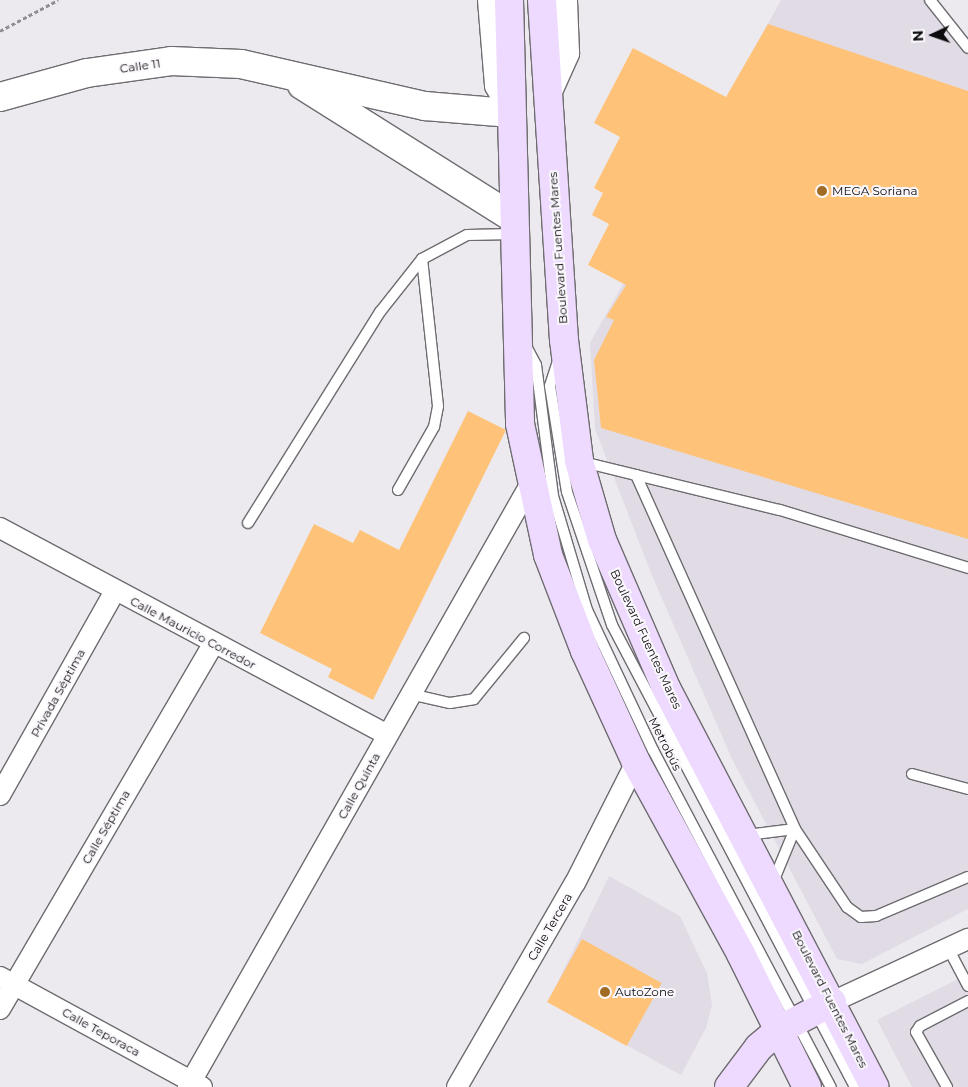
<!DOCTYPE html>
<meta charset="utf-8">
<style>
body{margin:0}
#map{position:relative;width:968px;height:1087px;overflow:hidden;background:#edeaef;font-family:Montserrat,sans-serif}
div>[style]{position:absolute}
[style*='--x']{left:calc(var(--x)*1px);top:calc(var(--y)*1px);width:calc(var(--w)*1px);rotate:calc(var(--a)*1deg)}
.built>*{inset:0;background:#e1dbe6}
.building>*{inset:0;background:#fec379;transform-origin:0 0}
.path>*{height:3px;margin-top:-1.5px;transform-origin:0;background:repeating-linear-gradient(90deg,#918f93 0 4px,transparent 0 6.5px)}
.roads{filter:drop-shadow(1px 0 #6e6c70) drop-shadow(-1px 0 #6e6c70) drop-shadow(0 1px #6e6c70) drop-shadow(0 -1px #6e6c70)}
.lane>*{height:10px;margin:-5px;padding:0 5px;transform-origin:5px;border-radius:5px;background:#fff}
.street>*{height:20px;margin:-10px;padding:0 10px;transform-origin:10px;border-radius:10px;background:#fff}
.secondary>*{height:28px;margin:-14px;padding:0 14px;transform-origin:14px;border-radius:14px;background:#fff}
.primary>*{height:28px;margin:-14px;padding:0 14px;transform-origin:14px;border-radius:14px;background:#eedafe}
.dots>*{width:14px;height:14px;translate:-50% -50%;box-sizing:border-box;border:2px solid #faf8fc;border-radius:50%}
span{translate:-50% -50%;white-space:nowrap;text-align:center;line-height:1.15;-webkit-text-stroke:4px #faf8fc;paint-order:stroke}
.street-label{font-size:12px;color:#0c0b0d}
.poi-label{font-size:12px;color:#0c0b0d}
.left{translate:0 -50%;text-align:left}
.north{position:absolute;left:908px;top:10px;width:50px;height:50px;-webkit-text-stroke:4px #faf8fc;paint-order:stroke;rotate:267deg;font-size:14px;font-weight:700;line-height:20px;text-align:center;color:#0c0b0d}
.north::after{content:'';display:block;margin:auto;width:18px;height:22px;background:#0c0b0d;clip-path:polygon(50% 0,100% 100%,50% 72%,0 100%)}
</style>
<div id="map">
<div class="built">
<div style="clip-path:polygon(781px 0,933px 0,968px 54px,968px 909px,862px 964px,837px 959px,732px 759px,653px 578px,595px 429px,590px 343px)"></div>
<div style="clip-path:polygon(609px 876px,680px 916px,707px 973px,712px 1006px,706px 1028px,681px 1075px,548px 1002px)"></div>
<div style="clip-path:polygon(968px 974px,968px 1087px,912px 1087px,877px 1020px)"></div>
</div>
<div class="building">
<div style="clip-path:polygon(768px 24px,968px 91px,968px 539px,601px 428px,594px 360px,614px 320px,606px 317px,626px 285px,588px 265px,609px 224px,592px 215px,603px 193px,594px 188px,620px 137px,594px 123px,633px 48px,726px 97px)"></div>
<div style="clip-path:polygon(468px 411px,506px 430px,373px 700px,328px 677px,332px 669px,260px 633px,314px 524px,353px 543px,360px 530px,399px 550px)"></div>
<div style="left:582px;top:939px;width:91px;height:72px;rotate:29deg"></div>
</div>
<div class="path">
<div style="--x:0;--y:31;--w:66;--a:-28.1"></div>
</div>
<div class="roads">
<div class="lane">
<div style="--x:930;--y:0;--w:61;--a:51.6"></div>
<div style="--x:526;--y:346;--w:21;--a:62"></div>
<div style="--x:536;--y:365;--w:132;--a:82.6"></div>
<div style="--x:553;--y:496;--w:119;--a:73.4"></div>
<div style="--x:587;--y:610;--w:155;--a:64.8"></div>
<div style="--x:653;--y:750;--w:381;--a:62.2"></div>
<div style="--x:558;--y:361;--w:26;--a:108"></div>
<div style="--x:550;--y:386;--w:107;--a:80.9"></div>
<div style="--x:567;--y:492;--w:140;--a:71.3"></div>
<div style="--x:612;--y:625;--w:522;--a:62.26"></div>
<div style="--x:583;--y:462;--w:55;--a:13.8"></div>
<div style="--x:636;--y:475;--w:388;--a:65.8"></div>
<div style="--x:795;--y:829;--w:94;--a:56.3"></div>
<div style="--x:847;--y:907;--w:17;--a:36"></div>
<div style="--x:861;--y:917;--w:15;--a:-4"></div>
<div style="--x:876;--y:916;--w:100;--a:-23"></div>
<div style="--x:636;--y:475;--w:148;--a:13.7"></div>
<div style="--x:780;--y:510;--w:197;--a:17.1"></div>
<div style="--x:398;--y:490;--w:73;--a:-60.3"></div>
<div style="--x:434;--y:427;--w:21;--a:-79"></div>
<div style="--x:438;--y:406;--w:148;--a:-96.2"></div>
<div style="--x:248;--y:523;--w:249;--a:-58"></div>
<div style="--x:380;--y:312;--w:68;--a:-51.6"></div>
<div style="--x:422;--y:259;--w:51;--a:-28.1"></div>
<div style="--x:467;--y:235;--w:46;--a:-1.2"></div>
<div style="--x:410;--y:694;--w:41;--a:12.7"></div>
<div style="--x:450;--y:703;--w:24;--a:-9"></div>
<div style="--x:474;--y:699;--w:79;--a:-50.7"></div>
<div style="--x:912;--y:774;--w:58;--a:15"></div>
<div style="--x:747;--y:835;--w:48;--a:-7.1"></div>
<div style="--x:773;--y:882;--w:57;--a:-67.5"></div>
<div style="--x:948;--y:948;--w:43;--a:62.2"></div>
<div style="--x:947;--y:1087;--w:63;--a:-119.4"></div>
<div style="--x:916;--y:1032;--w:7;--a:-56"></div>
<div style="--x:920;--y:1026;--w:54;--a:-27.5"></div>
</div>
<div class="street">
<div style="--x:0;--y:528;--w:439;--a:28.1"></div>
<div style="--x:0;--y:795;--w:234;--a:-60.6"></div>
<div style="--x:0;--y:977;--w:230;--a:28.6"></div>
<div style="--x:832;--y:1002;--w:150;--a:-24.9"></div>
<div style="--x:0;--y:1009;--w:422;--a:-59.7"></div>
<div style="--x:188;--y:1087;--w:692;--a:-60.4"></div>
<div style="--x:457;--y:1087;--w:236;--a:-60"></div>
<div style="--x:575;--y:883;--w:136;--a:-63.2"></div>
</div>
<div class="secondary">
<div style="--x:492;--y:0;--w:85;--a:85.3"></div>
<div style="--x:499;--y:85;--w:24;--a:60"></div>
<div style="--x:302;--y:85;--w:249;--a:32.2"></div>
<div style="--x:548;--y:91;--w:42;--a:-65.9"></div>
<div style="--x:565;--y:53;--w:53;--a:-92.2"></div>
<div style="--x:0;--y:97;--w:90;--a:-15.4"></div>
<div style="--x:87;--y:73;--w:85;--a:-8.1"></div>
<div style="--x:171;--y:61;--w:70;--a:2.5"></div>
<div style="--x:241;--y:64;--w:189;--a:12.9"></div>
<div style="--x:425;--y:106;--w:86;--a:4.7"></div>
</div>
<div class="primary">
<div style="--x:509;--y:0;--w:424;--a:88.5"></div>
<div style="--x:520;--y:424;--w:134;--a:77.9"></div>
<div style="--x:548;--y:555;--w:103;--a:68.9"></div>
<div style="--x:585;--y:651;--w:122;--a:65.3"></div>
<div style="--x:636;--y:762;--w:219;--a:61.3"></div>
<div style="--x:741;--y:954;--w:148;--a:63.6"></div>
<div style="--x:542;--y:0;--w:341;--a:86.3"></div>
<div style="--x:564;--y:340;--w:122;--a:82.9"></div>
<div style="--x:579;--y:461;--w:82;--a:73.8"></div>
<div style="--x:602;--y:540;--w:161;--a:66.6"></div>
<div style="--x:666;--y:688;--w:450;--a:62.4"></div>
<div style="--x:729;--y:1087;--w:50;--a:-53.1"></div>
<div style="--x:759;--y:1047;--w:26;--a:-40"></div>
<div style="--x:779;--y:1030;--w:60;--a:-27.8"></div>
</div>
</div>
<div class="dots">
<div style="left:822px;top:191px;background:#a06c23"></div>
<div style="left:605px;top:992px;background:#a06c23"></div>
</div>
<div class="street-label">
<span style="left:140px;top:66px;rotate:-8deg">Calle 11</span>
<span style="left:558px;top:248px;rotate:-94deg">Boulevard Fuentes Mares</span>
<span style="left:193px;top:633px;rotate:28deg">Calle Mauricio Corredor</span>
<span style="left:646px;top:639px;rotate:65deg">Boulevard Fuentes Mares</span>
<span style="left:58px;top:693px;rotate:-61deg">Privada Séptima</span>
<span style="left:665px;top:744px;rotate:63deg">Metrobús</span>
<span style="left:359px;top:786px;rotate:-61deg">Calle Quinta</span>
<span style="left:106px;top:827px;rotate:-60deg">Calle Séptima</span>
<span style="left:550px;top:927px;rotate:-60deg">Calle Tercera</span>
<span style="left:830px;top:999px;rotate:63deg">Boulevard Fuentes Mares</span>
<span style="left:101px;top:1032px;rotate:29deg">Calle Teporaca</span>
</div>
<div class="poi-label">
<span class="left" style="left:832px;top:191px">MEGA Soriana</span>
<span class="left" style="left:615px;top:992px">AutoZone</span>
</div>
<div class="north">N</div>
</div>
